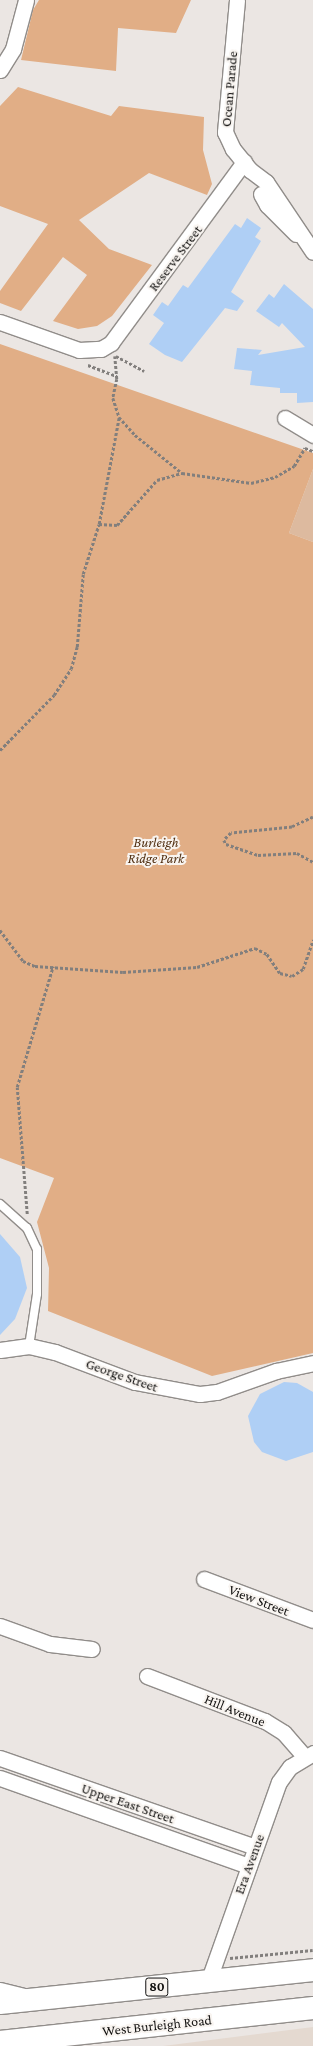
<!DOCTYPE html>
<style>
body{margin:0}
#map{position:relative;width:313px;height:2046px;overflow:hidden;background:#ebe6e3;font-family:"Crimson Pro",serif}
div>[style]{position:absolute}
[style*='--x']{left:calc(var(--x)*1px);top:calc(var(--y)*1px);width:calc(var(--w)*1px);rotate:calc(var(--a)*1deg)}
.built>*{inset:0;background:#e4d9d0}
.green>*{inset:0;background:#ddba9f}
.forest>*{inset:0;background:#e1ae86}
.building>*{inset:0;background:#afcff5}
.path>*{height:2.5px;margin-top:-1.25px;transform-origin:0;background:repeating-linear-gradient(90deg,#827f7d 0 3px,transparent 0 5px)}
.roads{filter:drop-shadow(1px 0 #918d8a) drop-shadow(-1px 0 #918d8a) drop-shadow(0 1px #918d8a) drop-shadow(0 -1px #918d8a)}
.service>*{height:8px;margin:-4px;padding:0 4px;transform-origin:4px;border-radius:4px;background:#fff}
.minor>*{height:15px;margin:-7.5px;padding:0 7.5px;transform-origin:7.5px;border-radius:7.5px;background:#fff}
.primary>*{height:22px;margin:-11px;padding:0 11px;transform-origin:11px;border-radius:11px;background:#fff}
span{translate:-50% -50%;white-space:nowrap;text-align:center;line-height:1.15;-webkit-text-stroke:4px #f8f4f0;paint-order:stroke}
.shield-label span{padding:1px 3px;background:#f8f4f0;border:1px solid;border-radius:3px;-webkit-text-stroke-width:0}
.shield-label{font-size:13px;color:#11100f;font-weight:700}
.street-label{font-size:14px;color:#11100f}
.park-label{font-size:14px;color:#502e10;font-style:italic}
</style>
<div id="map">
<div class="built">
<div style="clip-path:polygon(313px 2027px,313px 2046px,163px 2046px)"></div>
</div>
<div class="green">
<div style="clip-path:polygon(313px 469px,313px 542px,289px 533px)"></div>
</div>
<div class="forest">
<div style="clip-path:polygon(39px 0,191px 0,176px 33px,118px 28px,116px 71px,21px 60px,33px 10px)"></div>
<div style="clip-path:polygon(18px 87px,111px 116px,119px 106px,204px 117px,203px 150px,212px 184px,207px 195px,149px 173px,79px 220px,109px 249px,152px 265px,112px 316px,97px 326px,78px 329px,53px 321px,87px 275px,63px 257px,21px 311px,0 303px,0 291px,48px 224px,0 206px,0 106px)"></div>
<div style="clip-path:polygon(0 344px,313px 453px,313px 469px,289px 533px,313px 542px,313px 1353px,212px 1376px,48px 1311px,49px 1268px,37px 1222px,54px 1178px,0 1158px)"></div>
</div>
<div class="building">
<div style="clip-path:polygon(247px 218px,261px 228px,255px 237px,261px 241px,231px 292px,244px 301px,237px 311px,225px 308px,182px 362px,165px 355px,149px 344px,164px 323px,153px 315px,162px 302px,168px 306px,183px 285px,188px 288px,235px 224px,241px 228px)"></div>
<div style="clip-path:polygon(284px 284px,313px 309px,313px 402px,297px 403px,297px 393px,280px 393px,280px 388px,250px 385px,252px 371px,234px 369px,237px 348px,262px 350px,258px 355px,305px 347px,282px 323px,279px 327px,256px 311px,269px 294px,274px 298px)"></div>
<div style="clip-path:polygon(0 1234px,20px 1257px,27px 1288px,15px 1319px,0 1335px)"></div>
<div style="clip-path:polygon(284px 1382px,297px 1383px,313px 1392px,313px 1452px,286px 1461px,262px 1452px,254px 1442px,248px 1416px,260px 1394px)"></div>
</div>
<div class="path">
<div style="--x:115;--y:356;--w:23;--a:85"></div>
<div style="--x:117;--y:379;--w:19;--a:102"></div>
<div style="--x:113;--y:398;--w:20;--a:72"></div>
<div style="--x:119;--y:417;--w:24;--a:48"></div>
<div style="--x:135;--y:435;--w:60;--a:39"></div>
<div style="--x:182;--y:473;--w:70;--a:8.2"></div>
<div style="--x:251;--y:483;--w:25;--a:-14"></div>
<div style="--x:275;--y:477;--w:22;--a:-30"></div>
<div style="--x:294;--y:466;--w:21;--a:-59"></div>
<div style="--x:305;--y:448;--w:9;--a:21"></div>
<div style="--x:116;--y:356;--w:32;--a:28"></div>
<div style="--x:88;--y:365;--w:31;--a:21"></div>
<div style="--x:99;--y:524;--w:109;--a:-79.4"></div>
<div style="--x:0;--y:750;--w:77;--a:-45.5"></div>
<div style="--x:54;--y:695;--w:31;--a:-57"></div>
<div style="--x:71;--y:669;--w:23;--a:-75"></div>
<div style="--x:77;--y:647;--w:73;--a:-85.3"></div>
<div style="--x:83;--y:574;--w:52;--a:-72.3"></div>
<div style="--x:99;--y:524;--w:18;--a:3"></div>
<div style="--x:117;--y:525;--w:60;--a:-48.4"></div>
<div style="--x:157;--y:480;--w:26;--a:-16"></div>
<div style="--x:313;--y:817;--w:23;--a:155"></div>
<div style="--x:292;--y:827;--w:61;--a:174.4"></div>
<div style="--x:231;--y:833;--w:10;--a:135"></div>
<div style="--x:224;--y:840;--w:4;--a:63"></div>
<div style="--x:226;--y:844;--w:34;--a:19"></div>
<div style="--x:258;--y:855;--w:39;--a:-3"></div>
<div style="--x:297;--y:853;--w:18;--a:29"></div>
<div style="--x:0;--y:930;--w:39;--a:53"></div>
<div style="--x:23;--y:961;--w:13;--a:23"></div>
<div style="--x:35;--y:966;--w:88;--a:3.9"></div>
<div style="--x:123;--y:972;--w:74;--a:-3.9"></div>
<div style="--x:197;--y:967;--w:61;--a:-18.1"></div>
<div style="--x:255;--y:948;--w:13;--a:27"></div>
<div style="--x:267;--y:954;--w:23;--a:56"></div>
<div style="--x:280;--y:973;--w:12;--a:14"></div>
<div style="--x:292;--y:976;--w:13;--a:-32"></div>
<div style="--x:303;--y:969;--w:31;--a:-71"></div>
<div style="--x:27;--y:1214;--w:127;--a:-94.5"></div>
<div style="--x:17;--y:1087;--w:126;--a:-73.4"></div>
<div style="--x:230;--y:1958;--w:83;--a:-5.5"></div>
</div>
<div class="roads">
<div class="service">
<div style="--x:0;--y:1204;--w:36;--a:42"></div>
<div style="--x:27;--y:1228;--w:23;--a:65"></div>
<div style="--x:37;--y:1249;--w:45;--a:90"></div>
<div style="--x:37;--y:1294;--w:53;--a:98.7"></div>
</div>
<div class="minor">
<div style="--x:237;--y:0;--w:133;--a:95.2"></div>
<div style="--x:225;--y:132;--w:19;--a:65"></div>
<div style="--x:233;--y:149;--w:27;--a:51"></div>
<div style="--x:250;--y:170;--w:20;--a:37"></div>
<div style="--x:266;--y:182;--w:84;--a:56.1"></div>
<div style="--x:0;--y:70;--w:25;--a:-58"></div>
<div style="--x:13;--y:49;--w:51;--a:-75.1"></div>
<div style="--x:261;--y:194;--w:13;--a:61"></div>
<div style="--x:267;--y:205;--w:41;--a:45"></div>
<div style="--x:0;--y:322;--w:84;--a:19.5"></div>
<div style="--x:79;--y:350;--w:22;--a:-3"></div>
<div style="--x:101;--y:349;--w:12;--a:-31"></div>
<div style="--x:111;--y:343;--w:225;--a:-53.7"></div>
<div style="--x:285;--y:418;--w:33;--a:31"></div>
<div style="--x:0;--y:1350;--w:29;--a:-8"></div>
<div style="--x:29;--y:1346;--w:27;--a:13"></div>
<div style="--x:55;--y:1352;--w:85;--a:20.6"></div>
<div style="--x:135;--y:1382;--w:66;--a:10.5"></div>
<div style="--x:200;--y:1394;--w:17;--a:-7"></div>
<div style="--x:217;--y:1392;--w:63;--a:-19.6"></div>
<div style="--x:276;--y:1371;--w:38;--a:-12"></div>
<div style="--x:204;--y:1579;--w:116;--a:20.6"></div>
<div style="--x:0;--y:1626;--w:53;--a:19.8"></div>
<div style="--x:50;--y:1644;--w:42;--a:6.8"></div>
<div style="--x:147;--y:1676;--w:126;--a:20.9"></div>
<div style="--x:265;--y:1721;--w:22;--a:32"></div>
<div style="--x:284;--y:1733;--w:32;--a:49"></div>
<div style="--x:0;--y:1758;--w:270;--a:19.2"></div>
<div style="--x:0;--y:1778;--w:264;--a:19.5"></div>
<div style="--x:208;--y:1982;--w:212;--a:-70.5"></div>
<div style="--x:279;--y:1782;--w:19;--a:-54"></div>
<div style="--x:290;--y:1767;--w:27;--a:-31"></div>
<div style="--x:0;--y:1990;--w:25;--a:14"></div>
</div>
<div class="primary">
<div style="--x:0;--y:2003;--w:315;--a:-6"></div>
<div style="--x:0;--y:2042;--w:315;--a:-6.2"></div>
</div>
</div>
<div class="shield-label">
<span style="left:157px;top:1987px">80</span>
</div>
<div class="street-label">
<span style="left:229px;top:89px;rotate:-85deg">Ocean Parade</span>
<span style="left:175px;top:258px;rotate:-53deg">Reserve Street</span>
<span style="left:122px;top:1375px;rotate:19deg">George Street</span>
<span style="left:259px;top:1600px;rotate:21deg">View Street</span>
<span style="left:235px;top:1710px;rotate:22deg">Hill Avenue</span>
<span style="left:128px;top:1803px;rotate:19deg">Upper East Street</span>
<span style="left:249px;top:1864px;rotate:-70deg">Era Avenue</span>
<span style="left:157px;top:2025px;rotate:-6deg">West Burleigh Road</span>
</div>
<div class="park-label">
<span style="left:156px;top:850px">Burleigh<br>Ridge Park</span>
</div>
</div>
